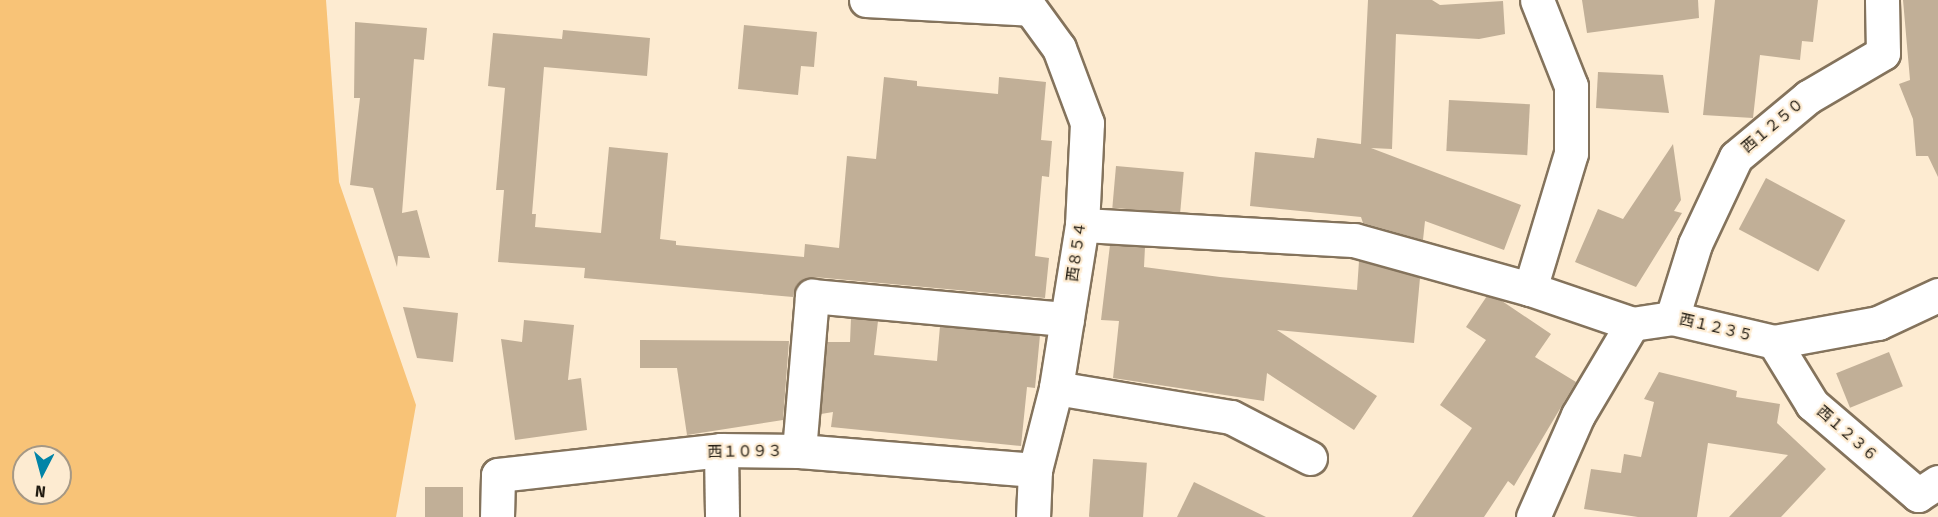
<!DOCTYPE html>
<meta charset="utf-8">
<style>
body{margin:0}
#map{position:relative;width:1938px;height:517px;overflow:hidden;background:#fdebd1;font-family:"Fira Sans","Noto Sans JP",sans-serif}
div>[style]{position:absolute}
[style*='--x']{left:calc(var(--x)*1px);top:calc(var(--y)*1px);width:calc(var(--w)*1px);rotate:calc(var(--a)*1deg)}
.green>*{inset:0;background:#f8c377}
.building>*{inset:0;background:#c1af97;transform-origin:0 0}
.roads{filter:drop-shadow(2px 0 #84735c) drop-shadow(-2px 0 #84735c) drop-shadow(0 2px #84735c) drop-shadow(0 -2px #84735c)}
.minor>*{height:33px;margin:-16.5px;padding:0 16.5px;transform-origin:16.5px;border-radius:16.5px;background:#fff}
span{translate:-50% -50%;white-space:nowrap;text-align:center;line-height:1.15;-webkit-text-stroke:4.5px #fdebd1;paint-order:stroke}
.street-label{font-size:15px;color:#221c12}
.north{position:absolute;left:12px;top:445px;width:60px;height:60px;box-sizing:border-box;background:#fdebd1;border:2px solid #a59885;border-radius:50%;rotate:186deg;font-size:16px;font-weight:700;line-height:24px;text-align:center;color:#221c12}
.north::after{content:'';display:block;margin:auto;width:21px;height:27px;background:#0284a7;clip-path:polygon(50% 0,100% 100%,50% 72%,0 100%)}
</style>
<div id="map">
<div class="green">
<div style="clip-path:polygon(evenodd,0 0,326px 0,339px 182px,416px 405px,396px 517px,0 517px,0 0,24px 457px,60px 457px,60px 493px,24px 493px,24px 457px)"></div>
</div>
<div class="building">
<div style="clip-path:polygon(1368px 0,1432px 0,1440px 5px,1503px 1px,1505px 34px,1479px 39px,1396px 34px,1392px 149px,1371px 148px,1521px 205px,1504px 250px,1425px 221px,1423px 240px,1363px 223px,1361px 217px,1250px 206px,1255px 152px,1314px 158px,1317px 138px,1361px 144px)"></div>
<div style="clip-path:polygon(1582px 0,1698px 0,1699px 18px,1587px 33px)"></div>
<div style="clip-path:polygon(1715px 0,1818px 0,1813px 42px,1802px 41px,1800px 60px,1760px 55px,1753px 118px,1703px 115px)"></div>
<div style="clip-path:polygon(1903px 0,1938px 0,1938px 177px,1928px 156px,1916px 156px,1913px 119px,1899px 84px,1910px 80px)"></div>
<div style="clip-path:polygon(355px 22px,427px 28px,424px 60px,414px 59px,402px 213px,417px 210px,430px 258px,398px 256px,397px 267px,373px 188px,350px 185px,360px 98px,354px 98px)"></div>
<div style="clip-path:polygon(744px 25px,817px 32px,814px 67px,801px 66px,798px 95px,738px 89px)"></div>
<div style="clip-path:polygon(563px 30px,650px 38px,647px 76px,544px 67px,532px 214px,536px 214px,535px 227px,601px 233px,609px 147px,668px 153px,660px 239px,676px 241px,676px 245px,804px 257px,805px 244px,839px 248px,847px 156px,876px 159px,884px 77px,917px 81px,917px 86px,998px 94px,999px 77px,1046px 82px,1041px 140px,1052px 141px,1049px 177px,1042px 176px,1035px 256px,1049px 258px,1045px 298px,814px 277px,797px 285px,793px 297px,584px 278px,585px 268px,498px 262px,504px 190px,496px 190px,505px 88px,488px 86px,493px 33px,562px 39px)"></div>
<div style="clip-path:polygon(1598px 72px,1663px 75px,1669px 113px,1596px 108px)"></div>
<div style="left:1449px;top:100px;width:81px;height:51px;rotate:3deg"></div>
<div style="clip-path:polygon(1673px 144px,1681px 200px,1674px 211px,1682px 213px,1636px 287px,1575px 262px,1598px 209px,1623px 219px)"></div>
<div style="left:1116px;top:166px;width:68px;height:42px;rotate:5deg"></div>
<div style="left:1766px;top:178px;width:90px;height:58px;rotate:28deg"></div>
<div style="clip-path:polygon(1110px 245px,1145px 247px,1144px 267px,1220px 277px,1357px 290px,1359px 261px,1420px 278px,1414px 343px,1277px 330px,1377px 396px,1354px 430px,1267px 373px,1264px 401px,1113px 378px,1119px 321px,1101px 320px)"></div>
<div style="clip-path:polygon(1487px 296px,1502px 301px,1551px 334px,1535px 357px,1576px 382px,1514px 486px,1508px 481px,1484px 517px,1412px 517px,1472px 428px,1440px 405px,1486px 340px,1466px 327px)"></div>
<div style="clip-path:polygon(403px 307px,458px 313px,453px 362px,417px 358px)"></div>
<div style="clip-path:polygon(851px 318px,878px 321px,874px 355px,937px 361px,940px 326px,1040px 335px,1035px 388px,1027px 387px,1021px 446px,831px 427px,833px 412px,821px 414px,827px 342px,850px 342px)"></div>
<div style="clip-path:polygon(524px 320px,574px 325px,568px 380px,581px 378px,587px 430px,515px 440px,501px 339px,522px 342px)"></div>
<div style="clip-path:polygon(640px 340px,789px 341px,783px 420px,687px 435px,677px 368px,640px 368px)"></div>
<div style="left:1889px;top:352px;width:37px;height:57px;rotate:68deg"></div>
<div style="clip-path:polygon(1659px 372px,1737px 391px,1736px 397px,1780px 404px,1777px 423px,1826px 469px,1781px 517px,1729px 517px,1788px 455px,1708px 443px,1697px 517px,1638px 517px,1584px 509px,1591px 469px,1621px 473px,1624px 454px,1641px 457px,1654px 402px,1644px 399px)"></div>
<div style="left:1093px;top:459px;width:54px;height:58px;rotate:4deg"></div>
<div style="clip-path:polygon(1194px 482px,1266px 517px,1177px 517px)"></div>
<div style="left:425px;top:487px;width:38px;height:30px"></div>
</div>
<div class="roads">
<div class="minor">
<div style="--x:866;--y:0;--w:164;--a:3.1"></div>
<div style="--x:1024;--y:0;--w:59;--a:53.9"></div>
<div style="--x:1059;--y:48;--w:80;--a:69.5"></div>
<div style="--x:1087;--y:123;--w:102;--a:92.8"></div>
<div style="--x:1082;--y:225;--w:165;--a:99.1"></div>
<div style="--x:1056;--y:388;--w:85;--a:104.4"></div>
<div style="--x:1035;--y:470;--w:47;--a:92.4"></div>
<div style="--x:1082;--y:225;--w:272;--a:3.2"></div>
<div style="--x:1354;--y:240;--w:183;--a:15.6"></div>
<div style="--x:1530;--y:289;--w:108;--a:18.9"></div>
<div style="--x:1530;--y:289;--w:142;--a:-73.2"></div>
<div style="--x:1571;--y:153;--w:67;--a:-90"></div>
<div style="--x:1571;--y:86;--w:92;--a:-111.6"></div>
<div style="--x:1672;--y:318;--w:77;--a:-72.7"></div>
<div style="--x:1695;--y:244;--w:96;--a:-64.8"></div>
<div style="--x:1736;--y:157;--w:94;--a:-39.8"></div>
<div style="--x:1808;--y:97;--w:87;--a:-30.4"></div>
<div style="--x:1883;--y:53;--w:53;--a:-91.1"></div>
<div style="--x:1774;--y:342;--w:73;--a:58.5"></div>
<div style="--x:1812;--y:404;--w:140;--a:40.6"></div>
<div style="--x:1918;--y:495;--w:24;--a:-33"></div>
<div style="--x:1056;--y:388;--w:177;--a:9.4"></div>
<div style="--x:1231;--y:417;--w:89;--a:27.4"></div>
<div style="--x:721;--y:450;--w:67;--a:89.1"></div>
<div style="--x:799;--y:451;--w:156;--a:-85.2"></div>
<div style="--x:812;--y:296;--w:256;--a:5.2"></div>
<div style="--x:497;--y:517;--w:42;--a:-88.6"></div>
<div style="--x:498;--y:475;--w:224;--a:-6.4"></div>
<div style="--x:721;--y:450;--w:78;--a:0.7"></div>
<div style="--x:799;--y:451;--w:237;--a:4.6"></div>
<div style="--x:1533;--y:517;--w:111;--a:-66.2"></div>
<div style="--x:1578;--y:415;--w:106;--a:-59.3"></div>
<div style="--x:1632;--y:324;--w:40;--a:-8.5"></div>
<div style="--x:1672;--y:318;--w:105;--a:13.2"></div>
<div style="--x:1774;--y:342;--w:106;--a:-10.4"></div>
<div style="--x:1878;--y:323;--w:66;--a:-25"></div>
</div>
</div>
<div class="street-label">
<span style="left:1773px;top:126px;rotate:-40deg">西１２５０</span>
<span style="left:1077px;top:252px;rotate:-82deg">西８５４</span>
<span style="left:1716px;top:328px;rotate:13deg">西１２３５</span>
<span style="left:1847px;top:434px;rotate:41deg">西１２３６</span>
<span style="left:745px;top:452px;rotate:-1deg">西１０９３</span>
</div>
<div class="north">N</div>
</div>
